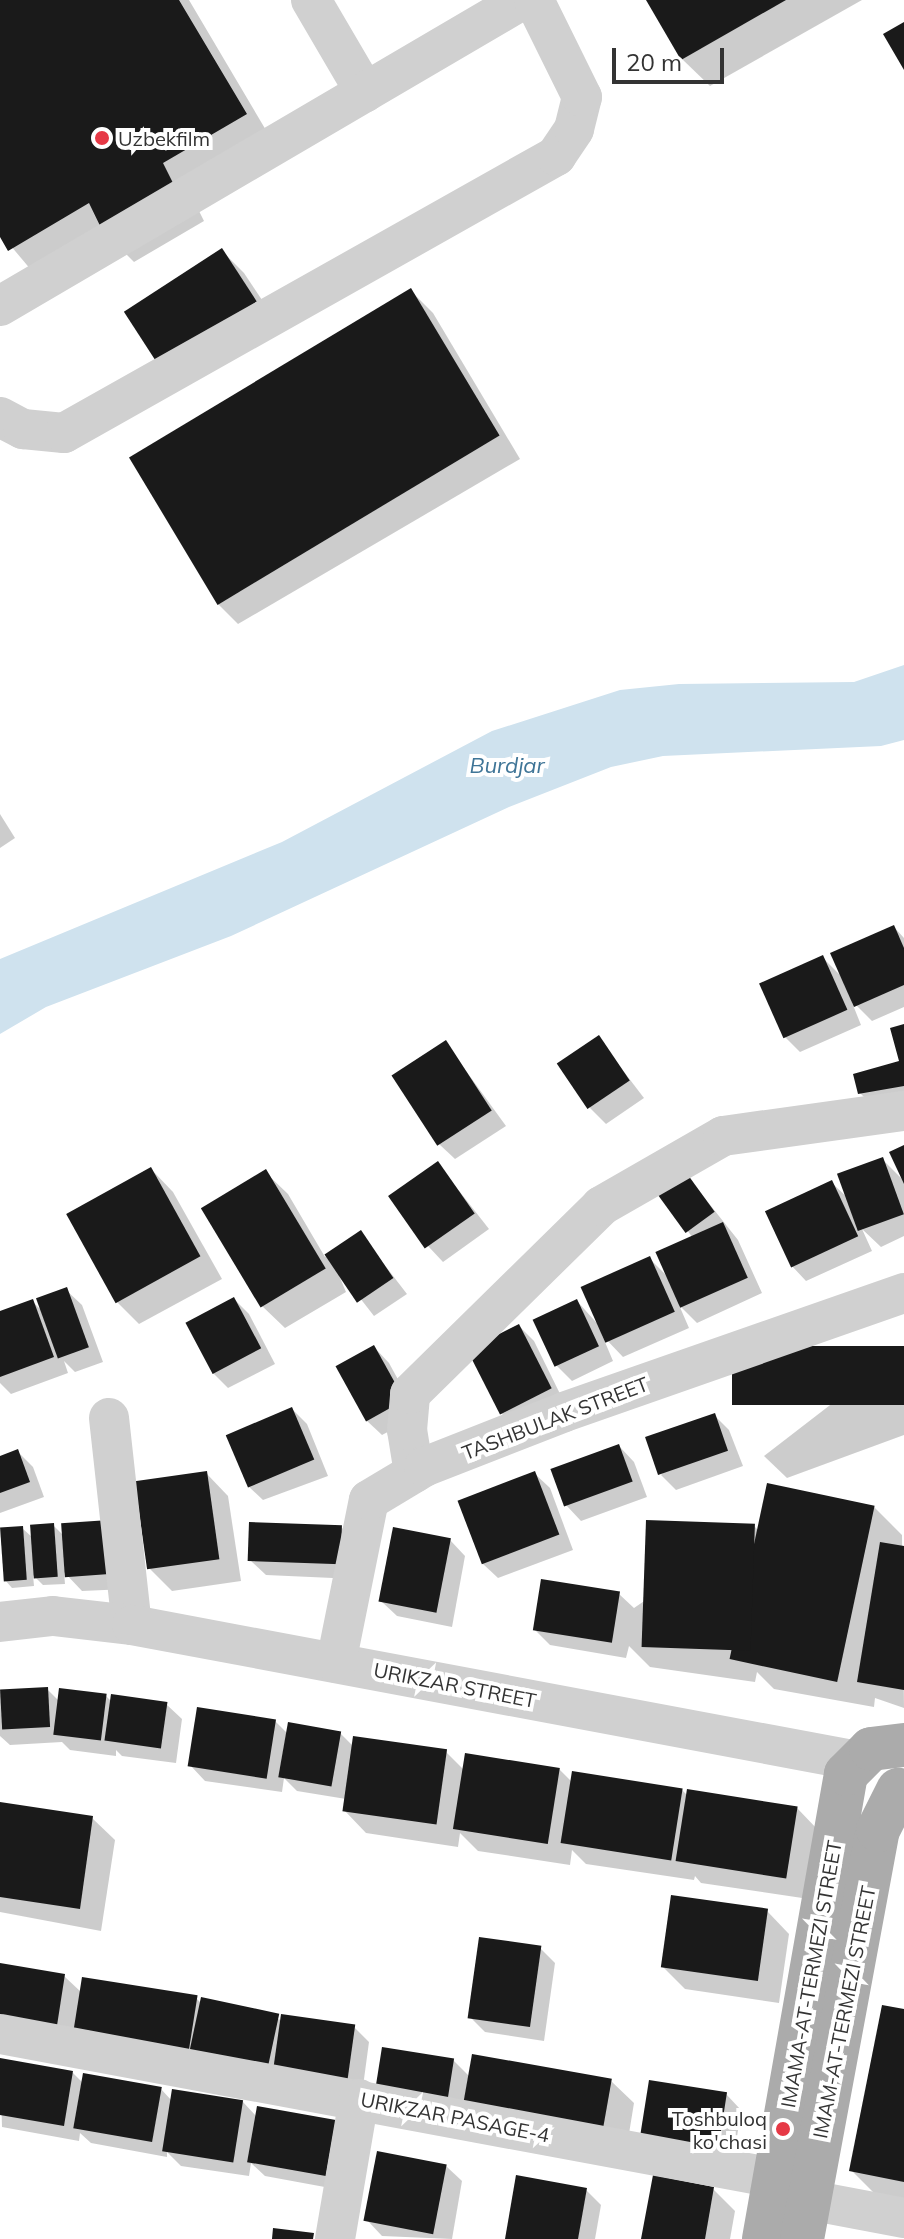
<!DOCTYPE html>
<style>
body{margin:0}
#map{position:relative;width:904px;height:2239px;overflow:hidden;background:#fff;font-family:Mulish,sans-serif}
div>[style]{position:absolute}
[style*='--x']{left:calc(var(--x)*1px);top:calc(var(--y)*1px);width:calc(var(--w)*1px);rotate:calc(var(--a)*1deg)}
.water>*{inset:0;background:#cfe2ee}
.shadow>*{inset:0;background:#0003}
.building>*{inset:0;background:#1a1a1a;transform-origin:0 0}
.minor>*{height:40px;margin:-20px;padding:0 20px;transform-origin:20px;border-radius:20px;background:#d0d0d0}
.major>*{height:44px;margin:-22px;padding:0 22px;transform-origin:22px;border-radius:22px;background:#ababab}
.dots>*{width:22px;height:22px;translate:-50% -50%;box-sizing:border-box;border:4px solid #fff;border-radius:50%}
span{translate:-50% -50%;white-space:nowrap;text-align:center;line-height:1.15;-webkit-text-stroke:8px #fff;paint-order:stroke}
.poi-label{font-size:20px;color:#333}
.left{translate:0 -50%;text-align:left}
.right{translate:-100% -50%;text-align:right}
.street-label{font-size:20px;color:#333}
.water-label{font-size:22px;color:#3f7597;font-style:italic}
.scale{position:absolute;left:612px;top:48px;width:112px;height:36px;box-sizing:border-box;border:4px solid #333;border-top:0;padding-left:10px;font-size:24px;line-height:28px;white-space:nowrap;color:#333;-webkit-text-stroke:6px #fff;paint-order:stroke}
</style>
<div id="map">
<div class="water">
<div style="clip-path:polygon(904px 665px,904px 740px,881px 746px,663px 756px,611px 767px,509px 807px,231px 936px,46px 1007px,0 1034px,0 959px,282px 842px,492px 731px,620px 690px,679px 684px,854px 682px)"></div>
</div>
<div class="shadow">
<div style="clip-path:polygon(0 0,189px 0,273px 142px,189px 191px,204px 221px,134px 262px,108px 236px,37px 277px,0 233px)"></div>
<div style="clip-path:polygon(649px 0,862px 0,710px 86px,682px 59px)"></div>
<div style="clip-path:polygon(222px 251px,244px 273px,278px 324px,184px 386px)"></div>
<div style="clip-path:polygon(411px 291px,433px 313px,520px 459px,238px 624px,216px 602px)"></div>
<div style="clip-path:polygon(0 814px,15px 838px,0 848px)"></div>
<div style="clip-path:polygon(894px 927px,904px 938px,904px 1007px,872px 1021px,851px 1000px,861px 1025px,800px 1052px,785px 1037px,823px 958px,843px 978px)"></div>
<div style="clip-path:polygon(904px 1026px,904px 1104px,876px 1109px,860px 1093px,901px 1062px)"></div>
<div style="clip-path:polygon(598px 1038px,644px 1098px,606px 1124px,590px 1108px)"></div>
<div style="clip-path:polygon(445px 1042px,506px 1126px,455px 1159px,439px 1144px)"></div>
<div style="clip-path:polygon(882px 1159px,904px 1181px,904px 1236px,881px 1247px,862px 1229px,872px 1251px,806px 1281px,791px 1265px,832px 1183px,851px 1201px)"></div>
<div style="clip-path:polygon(438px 1164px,489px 1229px,443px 1262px,428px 1246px)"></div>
<div style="clip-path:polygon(680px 1167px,738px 1240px,762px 1293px,697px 1323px,679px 1305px,689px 1328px,623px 1357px,602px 1335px,613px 1361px,572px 1381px,556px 1365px,577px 1301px,603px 1330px,649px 1258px,667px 1276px,693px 1238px,654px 1187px)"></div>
<div style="clip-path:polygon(151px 1169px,173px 1192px,222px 1279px,139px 1324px,117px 1302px,69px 1215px)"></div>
<div style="clip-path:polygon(265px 1172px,288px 1194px,325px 1257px,360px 1233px,407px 1294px,374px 1316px,335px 1266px,346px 1292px,285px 1328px,262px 1306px)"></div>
<div style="clip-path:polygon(66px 1290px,82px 1305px,103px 1362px,75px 1372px,64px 1361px,68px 1373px,11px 1394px,0 1383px,0 1313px,32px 1301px,43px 1312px)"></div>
<div style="clip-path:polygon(234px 1299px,249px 1314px,275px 1364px,228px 1388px,212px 1372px)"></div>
<div style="clip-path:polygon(519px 1326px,534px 1341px,565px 1404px,516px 1428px,501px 1413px)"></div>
<div style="clip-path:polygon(374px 1347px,389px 1363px,418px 1416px,382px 1435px,366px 1420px)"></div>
<div style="clip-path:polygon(904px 1348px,904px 1435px,787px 1478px,764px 1456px)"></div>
<div style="clip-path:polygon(292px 1409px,307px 1424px,328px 1476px,263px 1500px,247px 1485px)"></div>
<div style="clip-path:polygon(714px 1415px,729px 1430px,743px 1466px,676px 1490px,661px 1475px)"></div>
<div style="clip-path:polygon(619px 1446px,634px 1462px,647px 1497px,581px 1521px,566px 1505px)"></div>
<div style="clip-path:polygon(18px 1452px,33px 1467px,44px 1497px,0 1513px,0 1458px)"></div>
<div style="clip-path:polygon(206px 1473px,228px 1496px,241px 1581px,172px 1591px,150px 1569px)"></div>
<div style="clip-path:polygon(534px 1473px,550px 1488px,573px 1550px,498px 1578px,482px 1563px)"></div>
<div style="clip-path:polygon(874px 1507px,902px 1535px,904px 1708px,875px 1698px,874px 1707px,774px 1689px,757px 1672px,755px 1682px,650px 1667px,629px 1646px,626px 1658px,550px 1645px,534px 1629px,619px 1594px,634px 1608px,754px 1526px,762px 1534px)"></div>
<div style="clip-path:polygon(53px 1525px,64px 1536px,127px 1589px,82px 1591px,64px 1572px,65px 1584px,43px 1585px,33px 1575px,34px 1586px,12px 1588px,5px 1580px,22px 1528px,33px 1538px)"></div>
<div style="clip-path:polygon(342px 1528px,357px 1543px,355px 1579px,266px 1575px,250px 1560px)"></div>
<div style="clip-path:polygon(450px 1540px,465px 1556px,452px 1627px,397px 1616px,381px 1601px)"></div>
<div style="clip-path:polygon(47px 1689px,59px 1701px,106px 1696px,112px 1702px,166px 1704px,182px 1719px,176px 1763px,122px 1756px,116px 1750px,116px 1756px,70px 1750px,62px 1742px,10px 1745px,0 1736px,0 1692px)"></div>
<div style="clip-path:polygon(275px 1721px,288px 1734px,340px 1733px,354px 1747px,446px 1752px,464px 1770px,559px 1769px,573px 1783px,682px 1790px,688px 1796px,797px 1808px,819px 1831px,809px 1899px,701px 1883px,695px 1876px,694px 1880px,586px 1864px,572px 1850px,570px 1865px,478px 1851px,460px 1833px,458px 1847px,366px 1833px,344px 1810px,346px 1799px,297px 1791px,284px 1778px,282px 1792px,205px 1781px,190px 1765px)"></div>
<div style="clip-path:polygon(0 1804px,92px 1818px,115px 1840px,101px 1931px,0 1912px)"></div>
<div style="clip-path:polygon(767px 1911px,789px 1934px,779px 2003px,685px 1989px,662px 1966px)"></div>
<div style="clip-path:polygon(540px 1948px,555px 1963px,544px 2041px,485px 2032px,470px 2017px)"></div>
<div style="clip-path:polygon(0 1965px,64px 1976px,81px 1992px,196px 1998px,202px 2004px,282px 2020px,354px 2027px,369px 2042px,362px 2094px,71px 2047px)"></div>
<div style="clip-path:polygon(904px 2011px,904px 2203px,879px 2198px,851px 2170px)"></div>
<div style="clip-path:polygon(0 2060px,73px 2073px,83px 2083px,161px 2089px,172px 2101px,243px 2102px,257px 2117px,259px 2108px,341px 2190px,265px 2176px,251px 2163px,249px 2176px,181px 2166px,167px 2152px,167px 2157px,91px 2143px,80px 2133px,79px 2141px,2px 2127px)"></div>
<div style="clip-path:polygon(453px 2060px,470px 2077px,611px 2081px,634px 2103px,626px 2152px,394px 2106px)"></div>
<div style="clip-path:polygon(726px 2094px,741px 2110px,733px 2164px,658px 2153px)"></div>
<div style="clip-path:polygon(446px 2166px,462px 2181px,452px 2239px,382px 2236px,367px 2220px)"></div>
<div style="clip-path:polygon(713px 2189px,735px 2211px,730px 2239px,643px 2239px)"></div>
<div style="clip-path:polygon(586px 2190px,601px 2205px,595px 2239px,507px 2239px)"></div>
</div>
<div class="building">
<div style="clip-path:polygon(0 0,179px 0,247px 114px,163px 163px,178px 193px,105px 236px,89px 203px,8px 251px,0 237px)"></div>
<div style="clip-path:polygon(646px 0,786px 0,681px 60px)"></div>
<div style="clip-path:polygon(904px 22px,904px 70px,883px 34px)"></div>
<div style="left:222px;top:248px;width:64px;height:117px;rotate:57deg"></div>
<div style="left:411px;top:288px;width:172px;height:329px;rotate:59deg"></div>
<div style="clip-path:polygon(894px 925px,904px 948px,904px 985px,854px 1007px,830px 953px)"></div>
<div style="left:823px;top:955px;width:60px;height:70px;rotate:66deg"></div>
<div style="clip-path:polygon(904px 1024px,904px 1086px,858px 1094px,853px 1074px,899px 1061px,890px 1028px)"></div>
<div style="left:599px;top:1035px;width:55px;height:51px;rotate:56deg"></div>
<div style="left:446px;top:1040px;width:84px;height:65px;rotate:57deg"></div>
<div style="clip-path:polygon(904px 1145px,904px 1184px,889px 1152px)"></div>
<div style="left:883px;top:1157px;width:61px;height:49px;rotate:70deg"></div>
<div style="left:438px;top:1161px;width:64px;height:61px;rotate:55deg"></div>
<div style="left:680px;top:1164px;width:59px;height:36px;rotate:54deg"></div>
<div style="left:151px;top:1167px;width:102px;height:97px;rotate:61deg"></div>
<div style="left:266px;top:1169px;width:116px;height:76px;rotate:59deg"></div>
<div style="left:832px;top:1180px;width:62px;height:74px;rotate:65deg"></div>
<div style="left:723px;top:1222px;width:61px;height:74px;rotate:66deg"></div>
<div style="left:361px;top:1230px;width:58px;height:44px;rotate:56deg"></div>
<div style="left:650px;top:1256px;width:61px;height:76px;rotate:66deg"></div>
<div style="left:67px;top:1287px;width:64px;height:33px;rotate:70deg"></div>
<div style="left:234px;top:1297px;width:58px;height:55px;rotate:62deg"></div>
<div style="clip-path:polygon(33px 1299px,54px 1357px,0 1377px,0 1311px)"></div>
<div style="left:577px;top:1299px;width:52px;height:49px;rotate:65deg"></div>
<div style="left:519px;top:1324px;width:72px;height:58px;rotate:63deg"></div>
<div style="left:374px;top:1345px;width:63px;height:44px;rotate:61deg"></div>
<div style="left:904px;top:1346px;width:59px;height:172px;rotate:90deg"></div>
<div style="left:292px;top:1407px;width:57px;height:72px;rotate:67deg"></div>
<div style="left:715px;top:1413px;width:40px;height:74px;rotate:71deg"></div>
<div style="left:619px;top:1444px;width:40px;height:73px;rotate:70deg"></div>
<div style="clip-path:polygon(18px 1449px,30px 1482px,0 1493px,0 1456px)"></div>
<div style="left:207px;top:1471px;width:89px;height:73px;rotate:82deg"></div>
<div style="left:535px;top:1471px;width:68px;height:83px;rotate:69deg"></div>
<div style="left:767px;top:1483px;width:110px;height:180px;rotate:12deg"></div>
<div style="left:109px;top:1520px;width:54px;height:48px;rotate:86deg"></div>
<div style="left:646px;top:1520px;width:109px;height:127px;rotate:2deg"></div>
<div style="left:249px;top:1522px;width:93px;height:39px;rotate:2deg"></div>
<div style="left:54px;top:1523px;width:54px;height:24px;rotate:86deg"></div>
<div style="left:23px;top:1526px;width:54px;height:23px;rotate:86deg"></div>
<div style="left:393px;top:1527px;width:59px;height:76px;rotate:11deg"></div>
<div style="clip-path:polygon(880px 1542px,904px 1546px,904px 1690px,857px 1682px)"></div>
<div style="left:541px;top:1579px;width:80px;height:52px;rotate:9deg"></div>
<div style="left:48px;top:1687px;width:40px;height:48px;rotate:87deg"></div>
<div style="left:59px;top:1688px;width:48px;height:47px;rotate:7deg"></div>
<div style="left:111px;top:1694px;width:57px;height:47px;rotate:8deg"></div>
<div style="left:197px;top:1707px;width:80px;height:60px;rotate:9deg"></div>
<div style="left:288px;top:1722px;width:54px;height:56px;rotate:10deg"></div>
<div style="left:353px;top:1736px;width:95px;height:76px;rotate:8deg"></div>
<div style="left:465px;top:1753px;width:96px;height:77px;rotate:9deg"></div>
<div style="left:572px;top:1771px;width:112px;height:73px;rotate:9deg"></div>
<div style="left:687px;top:1789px;width:112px;height:73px;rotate:9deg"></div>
<div style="clip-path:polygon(0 1802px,93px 1816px,80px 1909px,0 1897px)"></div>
<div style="left:671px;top:1895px;width:98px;height:73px;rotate:8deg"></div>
<div style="left:479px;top:1937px;width:63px;height:82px;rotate:8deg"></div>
<div style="clip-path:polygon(0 1963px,65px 1974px,56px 2032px,0 2022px)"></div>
<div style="left:82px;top:1977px;width:117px;height:59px;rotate:9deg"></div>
<div style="left:201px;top:1997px;width:80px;height:59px;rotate:12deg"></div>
<div style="clip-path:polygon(882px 2005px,904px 2009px,904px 2182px,849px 2171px)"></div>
<div style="left:281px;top:2014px;width:75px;height:55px;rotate:8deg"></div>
<div style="left:382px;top:2047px;width:73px;height:44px;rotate:9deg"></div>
<div style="left:472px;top:2054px;width:142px;height:53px;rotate:10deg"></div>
<div style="clip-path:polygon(0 2058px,73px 2071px,64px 2126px,0 2115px)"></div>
<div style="left:83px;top:2073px;width:80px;height:56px;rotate:10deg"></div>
<div style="left:649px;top:2080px;width:79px;height:59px;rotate:9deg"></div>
<div style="left:172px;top:2089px;width:72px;height:63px;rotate:9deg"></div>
<div style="left:257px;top:2106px;width:80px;height:57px;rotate:10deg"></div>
<div style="left:377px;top:2151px;width:71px;height:71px;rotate:11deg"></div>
<div style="clip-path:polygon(516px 2175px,587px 2188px,578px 2239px,505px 2239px)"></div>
<div style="clip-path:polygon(653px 2175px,714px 2187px,705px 2239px,641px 2239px)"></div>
<div style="clip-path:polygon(273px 2228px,314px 2233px,313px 2239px,272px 2239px)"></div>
</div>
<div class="minor">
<div style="--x:311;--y:0;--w:107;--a:59.6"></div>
<div style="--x:0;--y:306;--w:605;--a:-30.38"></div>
<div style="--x:0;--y:417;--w:26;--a:28"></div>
<div style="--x:23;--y:429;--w:41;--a:5.6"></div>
<div style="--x:64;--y:433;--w:565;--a:-29.38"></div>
<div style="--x:556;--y:156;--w:32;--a:-56"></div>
<div style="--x:574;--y:129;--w:33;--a:-76"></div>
<div style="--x:582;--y:97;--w:108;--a:-116.3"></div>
<div style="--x:109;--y:1418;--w:208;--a:83.7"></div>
<div style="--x:414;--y:1473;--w:44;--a:-99.2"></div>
<div style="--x:407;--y:1430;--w:36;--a:-85"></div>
<div style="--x:410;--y:1394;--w:268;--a:-44.5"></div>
<div style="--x:601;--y:1206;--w:141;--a:-29.8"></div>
<div style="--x:723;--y:1136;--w:183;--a:-7.9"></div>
<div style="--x:0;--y:1622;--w:53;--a:-6.5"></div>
<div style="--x:53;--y:1616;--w:80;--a:6.5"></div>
<div style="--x:132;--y:1625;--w:738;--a:10.62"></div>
<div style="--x:336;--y:1663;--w:166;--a:-78.6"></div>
<div style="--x:369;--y:1500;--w:64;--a:-31"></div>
<div style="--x:424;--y:1467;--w:150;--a:-21.4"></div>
<div style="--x:564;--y:1412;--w:360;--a:-19.3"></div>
<div style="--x:0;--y:2034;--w:788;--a:10.53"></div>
<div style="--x:775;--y:2178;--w:40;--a:32.9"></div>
<div style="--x:809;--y:2200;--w:97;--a:10.7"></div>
<div style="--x:335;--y:2239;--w:142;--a:-80.3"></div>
</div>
<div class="major">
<div style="--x:764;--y:2239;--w:472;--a:-80"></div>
<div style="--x:846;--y:1774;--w:35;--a:-45"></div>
<div style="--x:871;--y:1749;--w:33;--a:-7"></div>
<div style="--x:802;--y:2239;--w:416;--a:-79.5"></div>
<div style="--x:878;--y:1830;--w:45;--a:-63.4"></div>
</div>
<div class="dots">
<div style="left:102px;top:138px;background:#e63946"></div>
<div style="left:783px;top:2129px;background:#e63946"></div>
</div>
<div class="poi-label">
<span class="left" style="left:118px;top:138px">Uzbekfilm</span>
<span class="right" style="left:767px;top:2130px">Toshbuloq<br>ko'chasi</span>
</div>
<div class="street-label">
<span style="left:555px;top:1418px;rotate:-21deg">TASHBULAK STREET</span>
<span style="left:455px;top:1685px;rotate:11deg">URIKZAR STREET</span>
<span style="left:811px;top:1974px;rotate:-80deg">IMAMA-AT-TERMEZI STREET</span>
<span style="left:844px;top:2012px;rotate:-79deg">IMAM-AT-TERMEZI STREET</span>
<span style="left:455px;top:2117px;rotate:11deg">URIKZAR PASAGE-4</span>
</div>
<div class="water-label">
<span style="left:507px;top:766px">Burdjar</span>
</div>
<div class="scale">20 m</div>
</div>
